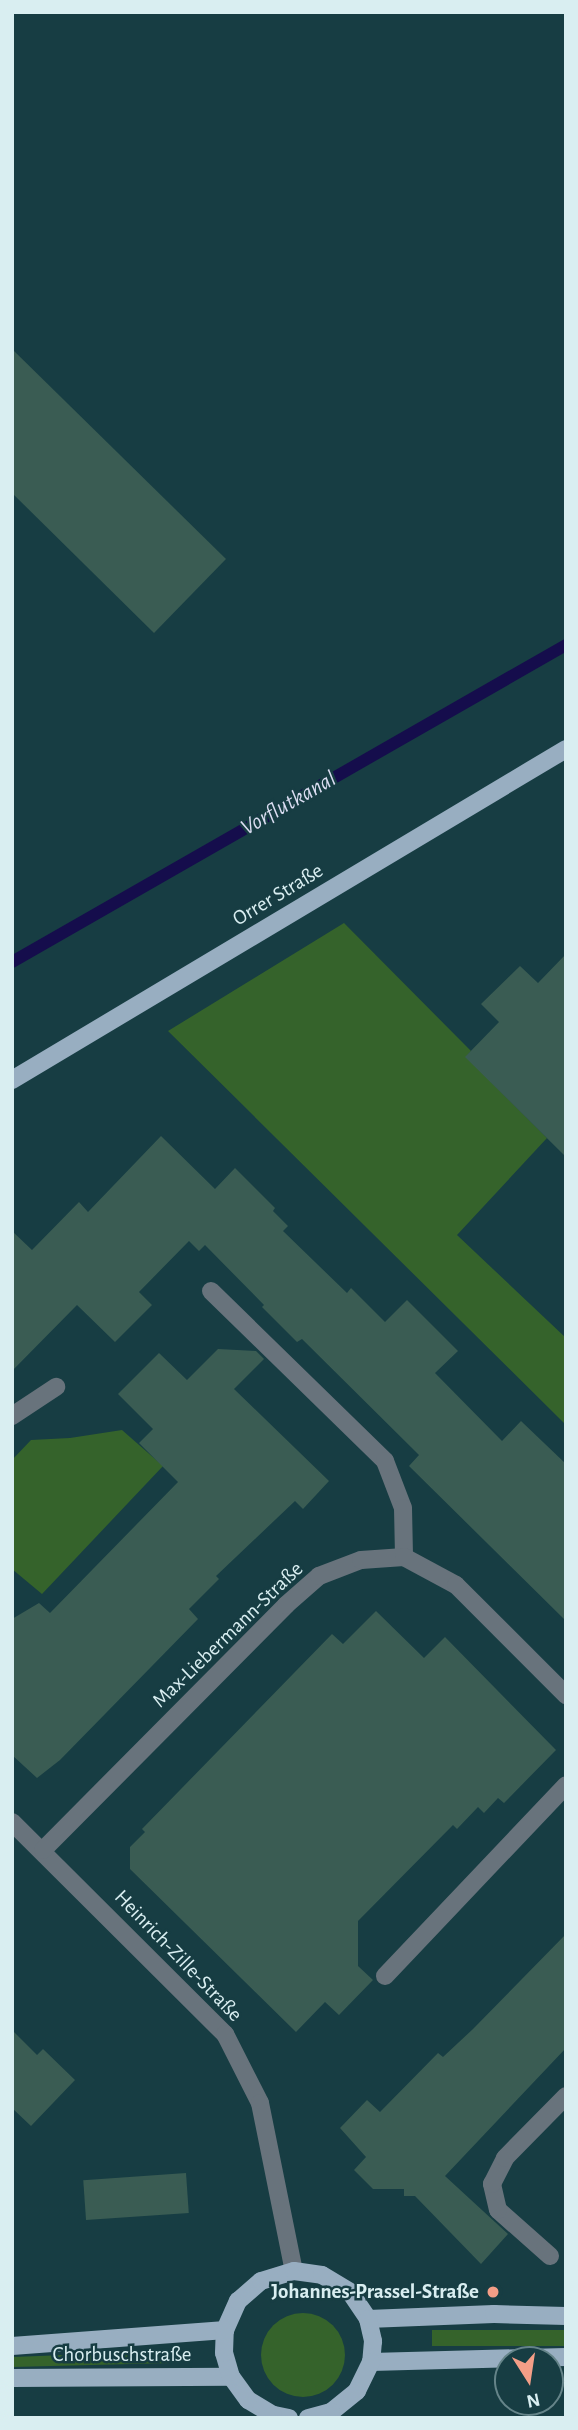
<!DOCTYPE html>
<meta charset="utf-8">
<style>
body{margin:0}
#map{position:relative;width:578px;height:2430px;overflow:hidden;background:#173d43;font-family:"Alegreya Sans",sans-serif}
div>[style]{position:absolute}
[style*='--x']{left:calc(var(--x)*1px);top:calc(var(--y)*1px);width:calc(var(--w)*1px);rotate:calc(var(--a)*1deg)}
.green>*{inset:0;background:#35632b;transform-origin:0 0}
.round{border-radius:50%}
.stream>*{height:12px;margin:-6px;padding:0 6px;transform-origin:6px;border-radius:6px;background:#150d4c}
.building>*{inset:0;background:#3a5c53;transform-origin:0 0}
.minor>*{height:18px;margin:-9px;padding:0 9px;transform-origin:9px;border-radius:9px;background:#68737c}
.major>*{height:18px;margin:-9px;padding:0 9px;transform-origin:9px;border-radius:9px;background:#98aec1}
.dots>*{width:19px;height:19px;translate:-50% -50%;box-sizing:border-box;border:4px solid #173d43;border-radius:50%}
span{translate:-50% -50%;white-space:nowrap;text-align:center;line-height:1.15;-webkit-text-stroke:5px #173d43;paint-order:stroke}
.street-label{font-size:21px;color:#d9eef1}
.poi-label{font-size:21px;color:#d9eef1;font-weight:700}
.right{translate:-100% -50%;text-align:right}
.water-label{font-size:23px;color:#daddf1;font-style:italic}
.frame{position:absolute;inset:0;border:14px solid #d9eef1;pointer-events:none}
.north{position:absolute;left:494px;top:2346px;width:70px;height:70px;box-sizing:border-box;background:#173d43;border:2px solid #658489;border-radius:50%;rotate:168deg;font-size:19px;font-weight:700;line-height:28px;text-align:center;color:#d9eef1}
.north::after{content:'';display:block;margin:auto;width:24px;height:32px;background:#f49e87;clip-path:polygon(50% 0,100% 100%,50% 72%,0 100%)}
</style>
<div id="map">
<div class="green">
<div style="clip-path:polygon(344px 923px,471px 1051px,466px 1057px,547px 1138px,457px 1235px,566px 1338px,566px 1425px,168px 1031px)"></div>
<div style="clip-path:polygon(122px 1430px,163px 1466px,42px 1594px,12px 1569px,12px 1460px,31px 1440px,70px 1438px)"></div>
<div class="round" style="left:261px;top:2313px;width:84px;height:84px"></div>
<div style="left:566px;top:2330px;width:16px;height:134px;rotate:90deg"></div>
<div style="clip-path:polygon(172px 2351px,172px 2363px,12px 2367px,12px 2357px)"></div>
</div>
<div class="stream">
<div style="--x:12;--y:962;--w:638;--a:-29.78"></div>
</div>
<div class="building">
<div style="clip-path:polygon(12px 349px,226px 559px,154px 633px,12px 493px)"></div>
<div style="clip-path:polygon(566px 954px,566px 1157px,465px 1057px,499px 1022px,481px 1004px,520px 966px,538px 983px)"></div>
<div style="clip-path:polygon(161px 1136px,215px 1189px,235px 1168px,275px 1208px,273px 1211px,288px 1226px,283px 1231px,347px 1293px,351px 1288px,385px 1322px,407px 1300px,458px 1351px,435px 1373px,502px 1441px,521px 1421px,566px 1464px,566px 1621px,409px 1466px,419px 1455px,302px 1339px,297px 1342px,262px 1307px,264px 1305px,205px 1245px,199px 1251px,189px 1241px,139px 1292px,152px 1305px,115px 1342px,77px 1305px,12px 1371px,12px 1231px,32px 1250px,79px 1202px,88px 1212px)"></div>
<div style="clip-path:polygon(218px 1349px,256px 1351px,264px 1359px,234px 1389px,329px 1481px,303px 1509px,295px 1501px,216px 1576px,219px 1579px,189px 1609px,198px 1619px,60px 1760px,37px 1778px,12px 1755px,12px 1619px,39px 1603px,50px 1613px,178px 1482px,139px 1443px,153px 1429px,118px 1394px,159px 1353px,187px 1380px)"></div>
<div style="clip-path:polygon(376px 1611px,424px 1658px,445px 1637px,556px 1750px,504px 1803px,498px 1798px,484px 1813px,478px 1807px,457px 1829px,453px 1825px,358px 1921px,358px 1966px,373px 1980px,339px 2015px,325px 2002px,296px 2032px,130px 1869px,130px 1847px,145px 1832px,142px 1829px,332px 1634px,343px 1644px)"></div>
<div style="clip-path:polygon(566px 1934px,566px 2048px,445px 2176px,508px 2234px,481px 2264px,415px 2196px,404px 2196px,404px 2189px,373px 2189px,354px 2170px,366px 2157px,340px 2128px,367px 2100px,380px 2112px,438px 2053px,443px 2057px,473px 2029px)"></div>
<div style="clip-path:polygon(12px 2030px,37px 2055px,43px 2049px,75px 2080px,31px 2126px,12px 2108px)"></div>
<div style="left:186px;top:2173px;width:40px;height:103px;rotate:86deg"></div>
</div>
<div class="minor">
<div style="--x:211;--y:1291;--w:243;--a:44.3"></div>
<div style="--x:385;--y:1461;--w:50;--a:69"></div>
<div style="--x:403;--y:1508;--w:49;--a:88.8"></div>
<div style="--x:12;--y:1416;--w:53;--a:-33.4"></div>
<div style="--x:12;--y:1822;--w:301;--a:44.9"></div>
<div style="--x:225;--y:2034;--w:77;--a:63.1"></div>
<div style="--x:260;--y:2103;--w:171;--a:78.6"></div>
<div style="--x:43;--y:1850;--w:345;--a:-45.2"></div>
<div style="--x:286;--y:1605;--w:44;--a:-41.3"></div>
<div style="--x:319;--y:1576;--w:45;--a:-20.9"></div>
<div style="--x:361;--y:1560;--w:43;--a:-4"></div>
<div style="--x:404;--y:1557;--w:59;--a:28.3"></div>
<div style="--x:456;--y:1585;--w:156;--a:45"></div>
<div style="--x:385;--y:1976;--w:263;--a:-46.5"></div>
<div style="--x:550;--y:2256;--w:69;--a:-138.5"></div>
<div style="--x:498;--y:2210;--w:27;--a:-103"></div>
<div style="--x:492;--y:2184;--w:29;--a:-63"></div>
<div style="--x:505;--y:2158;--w:87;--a:-45.5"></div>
</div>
<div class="major">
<div style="--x:12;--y:1080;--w:645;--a:-30.86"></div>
<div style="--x:368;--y:2319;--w:126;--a:-2.3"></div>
<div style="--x:494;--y:2314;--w:72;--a:1.6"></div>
<div style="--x:12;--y:2346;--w:214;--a:-4.3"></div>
<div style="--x:371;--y:2362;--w:195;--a:-1.5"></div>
<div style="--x:12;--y:2378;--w:219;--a:-0.3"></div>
<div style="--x:289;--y:2418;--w:16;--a:-169"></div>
<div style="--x:273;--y:2415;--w:29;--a:-149"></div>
<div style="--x:248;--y:2400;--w:29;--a:-126"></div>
<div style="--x:231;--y:2377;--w:25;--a:-106"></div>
<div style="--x:224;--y:2353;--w:23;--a:-88"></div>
<div style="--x:225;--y:2330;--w:32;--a:-66"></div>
<div style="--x:238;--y:2301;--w:30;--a:-41"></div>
<div style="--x:261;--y:2281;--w:34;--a:-17"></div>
<div style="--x:294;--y:2271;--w:28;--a:8"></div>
<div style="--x:322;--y:2275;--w:33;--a:31"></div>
<div style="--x:350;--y:2292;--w:32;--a:56"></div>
<div style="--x:368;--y:2319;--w:23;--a:77"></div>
<div style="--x:373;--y:2341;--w:21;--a:95"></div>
<div style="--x:371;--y:2362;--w:32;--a:116"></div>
<div style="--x:357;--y:2391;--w:33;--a:141"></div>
<div style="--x:331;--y:2412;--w:24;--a:165"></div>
</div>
<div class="dots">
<div style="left:493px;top:2292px;background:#f49e87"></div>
</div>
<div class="street-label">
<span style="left:278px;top:895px;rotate:-31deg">Orrer Straße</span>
<span style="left:228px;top:1635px;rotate:-44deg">Max-Liebermann-Straße</span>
<span style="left:178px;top:1956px;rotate:46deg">Heinrich-Zille-Straße</span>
<span style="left:122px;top:2355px">Chorbuschstraße</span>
</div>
<div class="poi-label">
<span class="right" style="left:479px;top:2292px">Johannes-Prassel-Straße</span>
</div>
<div class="water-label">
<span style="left:289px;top:804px;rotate:-30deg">Vorflutkanal</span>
</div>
<div class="frame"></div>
<div class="north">N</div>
</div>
